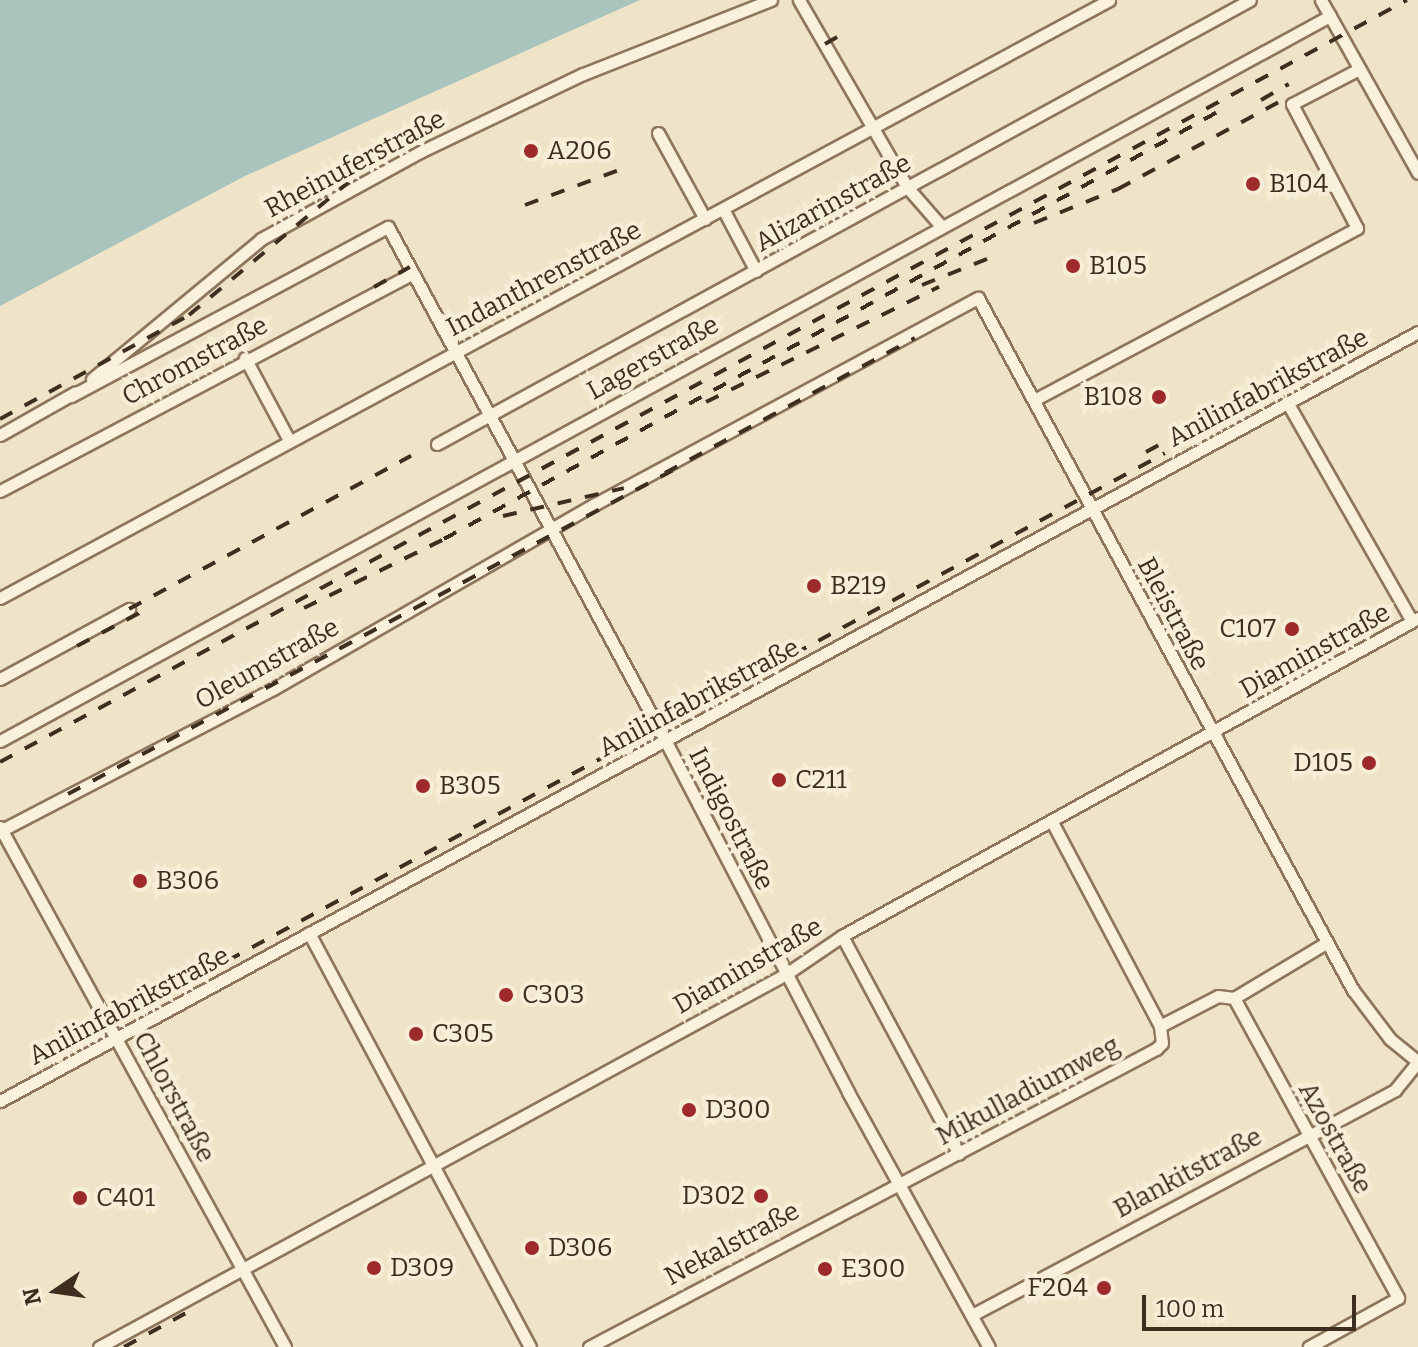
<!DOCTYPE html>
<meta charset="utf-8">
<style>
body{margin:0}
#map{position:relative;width:1418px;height:1347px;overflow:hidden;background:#f0e4c8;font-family:Bitter,serif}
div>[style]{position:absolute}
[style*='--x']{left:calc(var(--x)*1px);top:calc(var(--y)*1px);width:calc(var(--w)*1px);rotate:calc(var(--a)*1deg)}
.water>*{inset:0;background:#a9c4bc}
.roads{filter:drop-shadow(2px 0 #8d765c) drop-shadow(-2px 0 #8d765c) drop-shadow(0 2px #8d765c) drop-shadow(0 -2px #8d765c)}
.minor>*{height:11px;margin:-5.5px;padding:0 5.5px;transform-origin:5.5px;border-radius:5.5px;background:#faf1dc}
.rail>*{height:4px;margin-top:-2px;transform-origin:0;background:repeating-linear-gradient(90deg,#3d2e20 0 14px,transparent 0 28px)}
.dots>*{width:22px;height:22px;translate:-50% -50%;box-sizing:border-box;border:4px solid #f7eed8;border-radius:50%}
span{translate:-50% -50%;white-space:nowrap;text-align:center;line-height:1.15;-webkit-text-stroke:8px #f7eed8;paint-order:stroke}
.poi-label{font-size:26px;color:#3d2e20}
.left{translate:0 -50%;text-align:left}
.right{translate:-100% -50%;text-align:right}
.street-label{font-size:26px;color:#3d2e20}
.north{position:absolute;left:16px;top:1251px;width:80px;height:80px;-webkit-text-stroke:6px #f7eed8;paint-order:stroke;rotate:257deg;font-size:22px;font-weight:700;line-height:32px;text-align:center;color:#3d2e20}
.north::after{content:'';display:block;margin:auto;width:28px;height:36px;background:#3d2e20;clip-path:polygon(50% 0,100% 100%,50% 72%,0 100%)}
.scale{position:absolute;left:1142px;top:1295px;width:214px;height:36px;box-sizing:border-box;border:4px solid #3d2e20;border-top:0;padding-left:10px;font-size:24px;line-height:28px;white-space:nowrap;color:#3d2e20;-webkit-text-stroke:6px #f7eed8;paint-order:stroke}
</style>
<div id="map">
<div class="water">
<div style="clip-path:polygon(0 0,640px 0,245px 176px,0 306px)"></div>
</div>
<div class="roads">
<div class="minor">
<div style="--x:799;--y:0;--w:216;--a:60"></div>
<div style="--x:907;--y:187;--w:52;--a:48.9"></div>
<div style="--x:1321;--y:0;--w:198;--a:60.7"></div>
<div style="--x:658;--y:133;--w:98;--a:61.3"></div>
<div style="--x:723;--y:209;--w:70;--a:62"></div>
<div style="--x:245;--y:358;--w:93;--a:61.8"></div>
<div style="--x:92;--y:379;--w:219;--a:-39.6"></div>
<div style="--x:261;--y:239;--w:183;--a:-28.7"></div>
<div style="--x:422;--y:151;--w:178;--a:-25.6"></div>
<div style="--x:583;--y:74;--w:202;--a:-21.5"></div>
<div style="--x:71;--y:396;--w:359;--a:-28.1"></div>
<div style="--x:388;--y:227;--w:583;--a:61.63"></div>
<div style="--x:665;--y:740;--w:397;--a:62.5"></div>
<div style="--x:848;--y:1092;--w:291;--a:61.1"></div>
<div style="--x:1034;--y:400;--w:366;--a:-28"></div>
<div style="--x:1357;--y:228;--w:140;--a:-117.7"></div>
<div style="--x:1292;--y:104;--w:76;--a:-27.6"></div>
<div style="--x:1287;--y:402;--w:252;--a:60.3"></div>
<div style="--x:0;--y:435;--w:87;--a:-29.5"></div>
<div style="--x:437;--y:444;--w:926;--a:-28.64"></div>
<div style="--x:0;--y:491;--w:467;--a:-27.8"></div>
<div style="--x:0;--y:598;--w:1260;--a:-28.33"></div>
<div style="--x:0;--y:679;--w:147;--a:-28.5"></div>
<div style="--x:0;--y:741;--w:1515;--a:-28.6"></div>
<div style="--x:1052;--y:822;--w:231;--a:62.1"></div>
<div style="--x:1160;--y:1026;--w:65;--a:-27.3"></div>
<div style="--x:1218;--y:996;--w:16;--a:7"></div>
<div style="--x:0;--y:827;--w:593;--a:61.27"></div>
<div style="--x:2;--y:830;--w:305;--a:-27.5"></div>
<div style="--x:273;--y:689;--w:371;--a:-29.9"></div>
<div style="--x:595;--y:504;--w:435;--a:-28.3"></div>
<div style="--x:978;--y:298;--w:787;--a:61.55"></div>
<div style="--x:1353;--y:990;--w:61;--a:52.9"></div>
<div style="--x:1390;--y:1039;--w:36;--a:39"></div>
<div style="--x:309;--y:933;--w:469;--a:61.9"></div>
<div style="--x:842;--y:936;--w:247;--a:61.8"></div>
<div style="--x:1234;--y:998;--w:342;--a:61.3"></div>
<div style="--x:1398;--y:1298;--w:102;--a:151.2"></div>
<div style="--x:1234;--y:998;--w:107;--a:-30.9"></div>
<div style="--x:0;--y:1101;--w:1613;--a:-28.47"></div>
<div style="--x:972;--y:1315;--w:479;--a:-28"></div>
<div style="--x:1395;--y:1090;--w:36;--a:-51"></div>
<div style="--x:99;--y:1347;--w:782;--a:-28.5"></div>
<div style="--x:786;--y:974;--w:68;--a:-34.2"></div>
<div style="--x:842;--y:936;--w:658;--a:-28.9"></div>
<div style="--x:589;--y:1347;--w:641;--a:-27.73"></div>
<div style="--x:1156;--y:1049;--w:8;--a:-45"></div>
<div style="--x:1162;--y:1043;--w:17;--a:-97"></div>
</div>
</div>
<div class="rail">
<div style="--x:825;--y:44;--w:22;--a:-30"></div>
<div style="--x:1261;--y:100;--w:32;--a:-30"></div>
<div style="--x:525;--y:205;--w:100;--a:-20.4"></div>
<div style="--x:1034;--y:223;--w:91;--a:-22"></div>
<div style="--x:1118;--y:189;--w:185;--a:-28.4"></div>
<div style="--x:922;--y:285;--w:83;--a:-21.9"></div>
<div style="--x:374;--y:287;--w:41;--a:-29.1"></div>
<div style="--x:706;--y:402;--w:260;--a:-26.3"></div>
<div style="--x:0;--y:419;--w:216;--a:-28.8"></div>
<div style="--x:189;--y:315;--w:211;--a:-39.8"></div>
<div style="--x:1146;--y:452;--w:115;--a:-28.6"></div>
<div style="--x:665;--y:473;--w:284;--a:-28.4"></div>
<div style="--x:503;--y:516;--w:124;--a:-13"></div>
<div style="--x:304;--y:608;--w:156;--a:-26.2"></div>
<div style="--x:444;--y:539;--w:888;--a:-28.9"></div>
<div style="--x:129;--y:609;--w:321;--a:-28.5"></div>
<div style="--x:77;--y:646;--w:77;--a:-27.9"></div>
<div style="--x:0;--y:762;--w:1600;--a:-28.44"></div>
<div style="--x:68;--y:794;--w:686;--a:-28.17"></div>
<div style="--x:55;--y:1054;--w:1262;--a:-28.43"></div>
<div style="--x:124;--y:1347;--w:79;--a:-28.8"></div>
</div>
<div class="dots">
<div style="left:531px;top:151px;background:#9e2a2b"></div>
<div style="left:1253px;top:184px;background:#9e2a2b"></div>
<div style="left:1073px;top:266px;background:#9e2a2b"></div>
<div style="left:1159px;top:397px;background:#9e2a2b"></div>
<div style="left:814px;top:586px;background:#9e2a2b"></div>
<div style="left:1292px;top:629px;background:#9e2a2b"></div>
<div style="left:1369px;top:763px;background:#9e2a2b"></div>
<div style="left:779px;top:780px;background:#9e2a2b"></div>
<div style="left:423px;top:786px;background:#9e2a2b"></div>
<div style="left:140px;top:881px;background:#9e2a2b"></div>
<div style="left:506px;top:995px;background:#9e2a2b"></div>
<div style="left:416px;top:1034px;background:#9e2a2b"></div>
<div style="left:689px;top:1110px;background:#9e2a2b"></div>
<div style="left:761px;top:1196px;background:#9e2a2b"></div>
<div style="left:80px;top:1198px;background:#9e2a2b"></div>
<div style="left:532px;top:1248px;background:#9e2a2b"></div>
<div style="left:374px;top:1268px;background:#9e2a2b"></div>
<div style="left:825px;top:1269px;background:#9e2a2b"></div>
<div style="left:1104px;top:1288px;background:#9e2a2b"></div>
</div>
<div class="poi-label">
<span class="left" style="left:547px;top:151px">A206</span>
<span class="left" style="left:1269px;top:184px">B104</span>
<span class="left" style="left:1089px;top:266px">B105</span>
<span class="right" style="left:1143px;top:397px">B108</span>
<span class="left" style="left:830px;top:586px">B219</span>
<span class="right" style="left:1276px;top:629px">C107</span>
<span class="right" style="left:1353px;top:763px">D105</span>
<span class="left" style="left:795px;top:780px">C211</span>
<span class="left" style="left:439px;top:786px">B305</span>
<span class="left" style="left:156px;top:881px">B306</span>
<span class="left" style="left:522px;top:995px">C303</span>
<span class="left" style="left:432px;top:1034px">C305</span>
<span class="left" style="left:705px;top:1110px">D300</span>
<span class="right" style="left:745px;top:1196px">D302</span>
<span class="left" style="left:96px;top:1198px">C401</span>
<span class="left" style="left:548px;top:1248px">D306</span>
<span class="left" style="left:390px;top:1268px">D309</span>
<span class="left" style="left:841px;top:1269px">E300</span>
<span class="right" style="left:1088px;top:1288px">F204</span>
</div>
<div class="street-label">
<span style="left:355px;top:164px;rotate:-28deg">Rheinuferstraße</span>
<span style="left:833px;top:203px;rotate:-29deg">Alizarinstraße</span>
<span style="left:544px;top:279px;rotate:-28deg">Indanthrenstraße</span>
<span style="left:653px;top:358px;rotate:-29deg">Lagerstraße</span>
<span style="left:195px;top:361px;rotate:-28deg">Chromstraße</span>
<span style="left:1268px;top:388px;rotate:-28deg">Anilinfabrikstraße</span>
<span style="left:1173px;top:614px;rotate:62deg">Bleistraße</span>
<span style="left:1315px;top:651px;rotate:-29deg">Diaminstraße</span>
<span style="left:267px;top:664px;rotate:-29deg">Oleumstraße</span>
<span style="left:699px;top:698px;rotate:-28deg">Anilinfabrikstraße</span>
<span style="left:731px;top:819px;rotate:63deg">Indigostraße</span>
<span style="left:748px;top:966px;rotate:-30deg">Diaminstraße</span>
<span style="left:129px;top:1006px;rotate:-28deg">Anilinfabrikstraße</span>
<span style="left:1028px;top:1091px;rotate:-28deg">Mikulladiumweg</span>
<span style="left:174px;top:1097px;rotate:62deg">Chlorstraße</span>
<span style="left:1335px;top:1138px;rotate:61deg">Azostraße</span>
<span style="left:1188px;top:1173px;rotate:-28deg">Blankitstraße</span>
<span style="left:732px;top:1244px;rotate:-28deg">Nekalstraße</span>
</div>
<div class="north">N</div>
<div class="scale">100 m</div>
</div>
